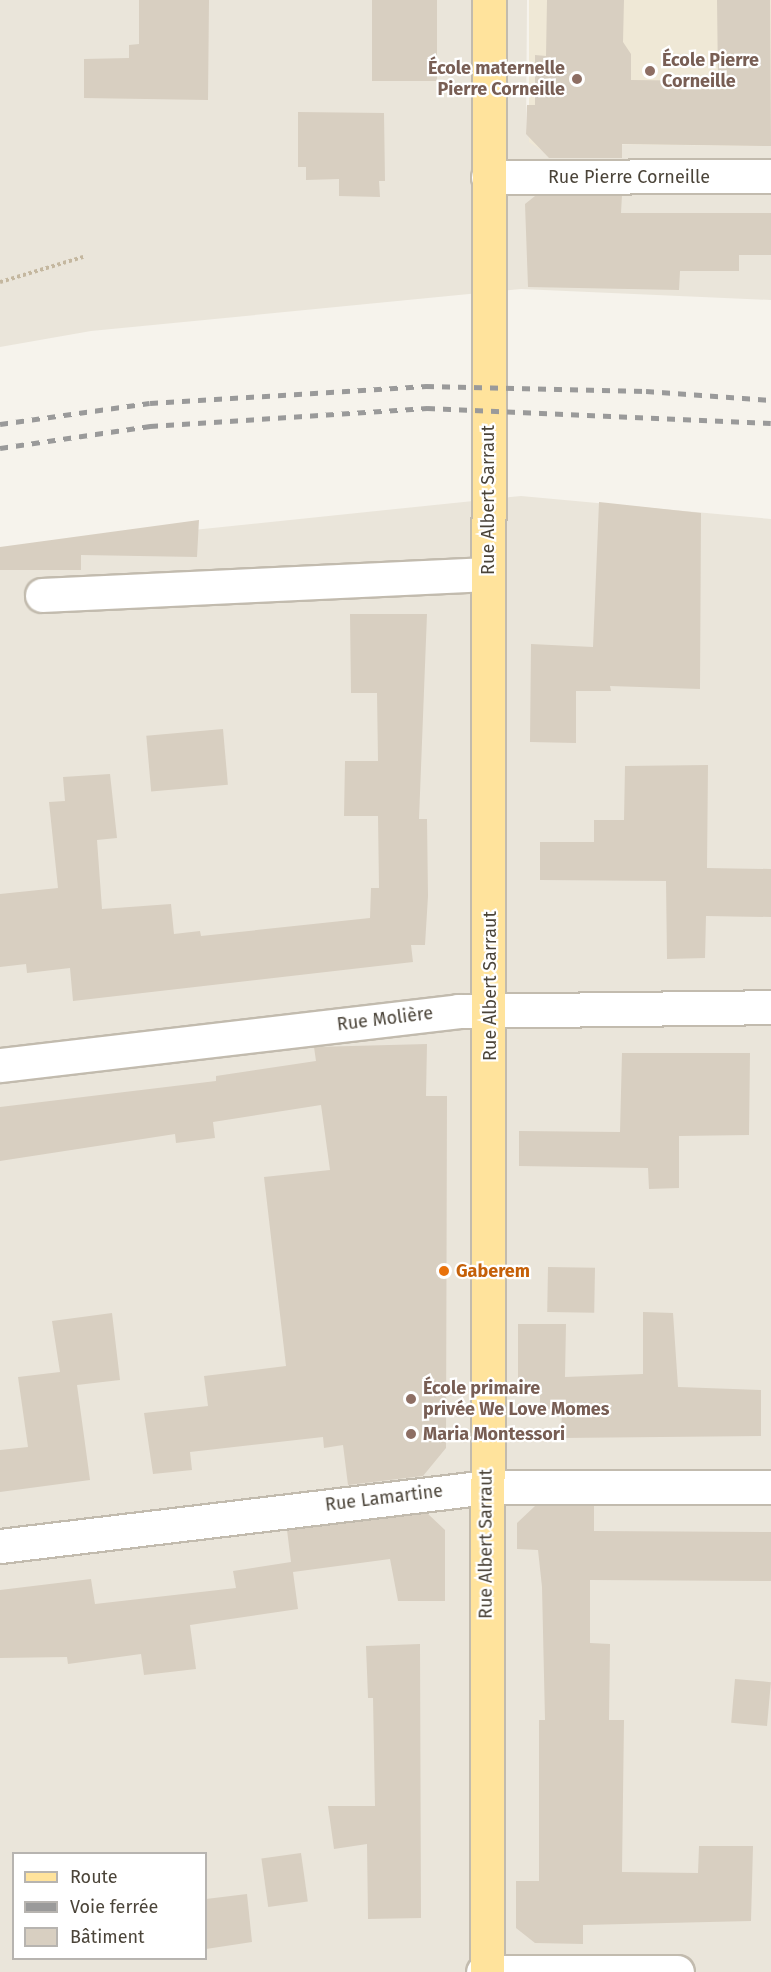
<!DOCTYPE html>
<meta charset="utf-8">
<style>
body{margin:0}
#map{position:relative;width:771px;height:1972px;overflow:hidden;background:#f6f3ec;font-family:"Fira Sans",sans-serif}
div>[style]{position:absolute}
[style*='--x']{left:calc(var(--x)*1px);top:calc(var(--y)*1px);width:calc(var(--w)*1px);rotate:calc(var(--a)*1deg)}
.residential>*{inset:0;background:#eae5da}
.education>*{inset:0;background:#efe8d6}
.building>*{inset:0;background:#d8cfc1;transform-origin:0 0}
.path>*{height:4px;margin-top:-2px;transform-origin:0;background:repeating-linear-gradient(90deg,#c4b79f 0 3px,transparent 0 6px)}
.roads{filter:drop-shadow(2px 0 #c2bbae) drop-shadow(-2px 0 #c2bbae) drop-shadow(0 2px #c2bbae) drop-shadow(0 -2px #c2bbae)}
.minor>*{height:33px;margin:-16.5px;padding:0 16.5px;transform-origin:16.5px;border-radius:16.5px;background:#fff}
.major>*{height:33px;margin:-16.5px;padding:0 16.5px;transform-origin:16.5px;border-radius:16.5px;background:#ffe39c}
.rail>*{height:4.5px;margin-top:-2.25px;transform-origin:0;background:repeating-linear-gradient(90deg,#9a9a9a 0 8px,transparent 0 16px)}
.dots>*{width:16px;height:16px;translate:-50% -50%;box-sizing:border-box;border:3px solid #fff;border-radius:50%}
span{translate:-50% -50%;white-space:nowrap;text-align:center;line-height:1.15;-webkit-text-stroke:4.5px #fff;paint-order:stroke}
.education-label{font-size:18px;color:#785e54;font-weight:700}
.left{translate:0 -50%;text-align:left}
.right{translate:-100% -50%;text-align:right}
.street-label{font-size:18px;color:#4b4439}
.food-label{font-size:18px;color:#c56008;font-weight:700}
.legend{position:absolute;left:12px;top:1852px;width:195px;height:108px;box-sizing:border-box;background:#fff;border:2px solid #b7b4b0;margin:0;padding:8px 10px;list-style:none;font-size:18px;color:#4b4439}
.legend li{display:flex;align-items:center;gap:12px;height:30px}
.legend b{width:30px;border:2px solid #b7b4b0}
</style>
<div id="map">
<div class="residential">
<div style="clip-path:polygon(0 0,527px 0,526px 134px,598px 144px,771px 146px,771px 300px,521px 289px,91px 331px,0 347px)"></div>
<div style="clip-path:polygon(evenodd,521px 496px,771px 519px,771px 1972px,0 1972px,0 550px,521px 496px,14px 1854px,206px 1854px,206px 1958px,14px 1958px,14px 1854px)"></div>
</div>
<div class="education">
<div style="clip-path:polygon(529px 0,771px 0,771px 146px,598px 144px,544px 152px,529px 142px)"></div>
</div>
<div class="building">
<div style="clip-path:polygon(139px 0,209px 0,208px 100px,84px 98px,84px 59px,129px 58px,129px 45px,139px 44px)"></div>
<div style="left:372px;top:0;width:65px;height:81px"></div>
<div style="clip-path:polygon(547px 0,624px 0,623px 42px,631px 54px,631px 80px,718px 81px,717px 0,770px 0,771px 146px,622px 144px,622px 158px,549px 158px,526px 134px,527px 105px,535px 105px,535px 55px,546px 56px)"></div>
<div style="clip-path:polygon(298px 112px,384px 113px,385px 181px,379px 181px,380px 197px,339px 196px,339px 179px,306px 180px,306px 167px,298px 167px)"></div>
<div style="clip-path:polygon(622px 195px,621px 213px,771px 213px,771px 255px,739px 255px,739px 271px,680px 271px,679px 290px,528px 287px,525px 204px,535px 196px)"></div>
<div style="clip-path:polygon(599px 502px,701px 513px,700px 689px,610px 686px,611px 691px,576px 691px,576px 743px,530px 742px,531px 644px,593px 647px)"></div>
<div style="clip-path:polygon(199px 520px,197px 557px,81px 555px,81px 570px,0 570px,0 547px)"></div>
<div style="clip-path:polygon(350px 614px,427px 614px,419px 819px,427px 819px,428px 896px,425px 945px,411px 945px,413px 962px,73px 1001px,70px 968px,27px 973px,26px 964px,0 967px,0 894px,58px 888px,49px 802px,65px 801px,63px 777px,110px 774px,117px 838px,97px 840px,102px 909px,171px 904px,174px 934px,200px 931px,201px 936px,370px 918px,371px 888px,379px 888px,378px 816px,344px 816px,345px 761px,378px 761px,377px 693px,351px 693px)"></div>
<div style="left:223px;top:729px;width:56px;height:77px;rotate:85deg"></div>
<div style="clip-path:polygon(708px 765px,707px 868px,771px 869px,771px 917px,706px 916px,705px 958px,667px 959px,666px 881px,540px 880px,540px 842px,594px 842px,594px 820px,624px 820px,625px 766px)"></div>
<div style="clip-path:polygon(427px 1044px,426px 1096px,447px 1096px,446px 1448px,423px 1476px,348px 1485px,343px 1445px,324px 1448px,323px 1437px,190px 1452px,192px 1470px,153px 1474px,144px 1413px,208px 1406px,204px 1376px,286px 1366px,264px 1177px,330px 1170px,321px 1105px,213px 1122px,215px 1138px,176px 1143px,175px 1134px,0 1161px,0 1107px,216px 1081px,216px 1076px,316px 1061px,314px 1047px)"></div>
<div style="clip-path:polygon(622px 1053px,750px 1053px,749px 1135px,679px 1136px,679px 1188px,649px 1189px,648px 1168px,519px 1166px,519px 1131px,620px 1132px)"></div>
<div style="left:548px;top:1267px;width:47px;height:45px;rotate:1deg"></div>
<div style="clip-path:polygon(643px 1312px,673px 1313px,678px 1387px,761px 1390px,761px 1436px,561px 1438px,562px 1409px,540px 1409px,540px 1388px,518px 1388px,518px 1324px,566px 1324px,565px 1377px,643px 1374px)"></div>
<div style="clip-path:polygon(112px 1313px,120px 1380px,77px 1385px,90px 1480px,0 1492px,0 1450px,28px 1447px,18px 1377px,60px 1372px,52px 1321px)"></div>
<div style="clip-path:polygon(535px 1506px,594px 1506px,594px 1531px,771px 1532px,771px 1581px,590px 1580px,590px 1643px,610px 1644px,609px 1720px,624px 1720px,622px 1872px,698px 1873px,699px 1846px,753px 1846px,751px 1921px,583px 1925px,583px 1944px,535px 1943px,516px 1928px,516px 1881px,539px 1881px,539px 1720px,545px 1720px,542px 1587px,538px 1550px,517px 1549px,517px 1523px)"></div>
<div style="clip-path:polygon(427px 1513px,445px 1530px,445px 1601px,398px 1601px,390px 1559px,293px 1572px,298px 1609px,190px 1625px,196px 1669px,144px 1675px,141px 1654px,68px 1664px,67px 1657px,0 1658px,0 1590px,91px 1579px,95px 1604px,236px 1588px,233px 1571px,291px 1562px,287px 1530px)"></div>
<div style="clip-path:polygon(420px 1644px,421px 1918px,368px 1919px,367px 1844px,334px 1849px,328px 1806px,375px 1806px,373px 1698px,368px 1698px,366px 1646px)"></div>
<div style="left:735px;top:1679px;width:36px;height:44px;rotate:5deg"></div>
<div style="left:301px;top:1853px;width:49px;height:40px;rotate:82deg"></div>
<div style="clip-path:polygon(247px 1894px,252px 1942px,206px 1949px,206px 1899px)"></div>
</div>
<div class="path">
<div style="--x:0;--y:282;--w:87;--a:-16.8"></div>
</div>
<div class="roads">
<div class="minor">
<div style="--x:488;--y:177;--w:283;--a:-0.2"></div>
<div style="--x:42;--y:595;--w:446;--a:-2.7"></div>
<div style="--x:0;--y:1065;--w:461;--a:-6.7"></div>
<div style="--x:458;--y:1011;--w:313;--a:-0.7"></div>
<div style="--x:0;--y:1546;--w:490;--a:-6.9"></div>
<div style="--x:486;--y:1487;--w:285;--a:0"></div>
<div style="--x:483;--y:1972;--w:194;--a:0"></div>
</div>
<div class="major">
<div style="--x:487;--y:1972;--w:1972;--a:-89.94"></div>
</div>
</div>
<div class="rail">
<div style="--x:0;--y:424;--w:151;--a:-8"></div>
<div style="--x:150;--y:403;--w:277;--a:-3.5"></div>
<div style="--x:426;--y:386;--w:220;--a:1.3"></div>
<div style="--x:646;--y:391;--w:125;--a:4.1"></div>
<div style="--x:0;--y:448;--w:152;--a:-8.3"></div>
<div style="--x:150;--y:426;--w:278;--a:-3.7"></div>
<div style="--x:427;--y:408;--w:344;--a:2.5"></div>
</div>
<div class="dots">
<div style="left:650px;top:71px;background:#8d6e63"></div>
<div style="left:577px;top:79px;background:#8d6e63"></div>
<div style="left:444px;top:1271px;background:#e8710a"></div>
<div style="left:411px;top:1399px;background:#8d6e63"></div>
<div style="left:411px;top:1434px;background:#8d6e63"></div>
</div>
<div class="education-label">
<span class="left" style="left:662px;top:71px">École Pierre<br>Corneille</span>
<span class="right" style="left:565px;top:79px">École maternelle<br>Pierre Corneille</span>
<span class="left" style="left:423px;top:1399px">École primaire<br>privée We Love Momes</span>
<span class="left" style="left:423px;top:1434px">Maria Montessori</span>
</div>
<div class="street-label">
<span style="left:629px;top:177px">Rue Pierre Corneille</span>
<span style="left:488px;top:500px;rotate:-90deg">Rue Albert Sarraut</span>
<span style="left:490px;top:986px;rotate:-90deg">Rue Albert Sarraut</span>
<span style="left:385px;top:1019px;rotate:-7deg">Rue Molière</span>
<span style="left:384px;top:1498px;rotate:-7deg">Rue Lamartine</span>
<span style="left:486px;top:1544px;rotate:-90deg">Rue Albert Sarraut</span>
</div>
<div class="food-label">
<span class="left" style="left:456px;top:1271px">Gaberem</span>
</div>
<ul class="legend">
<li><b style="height:8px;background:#ffe39c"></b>Route</li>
<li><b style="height:8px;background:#9a9a9a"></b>Voie ferrée</li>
<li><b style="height:16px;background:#d8cfc1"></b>Bâtiment</li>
</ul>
</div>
